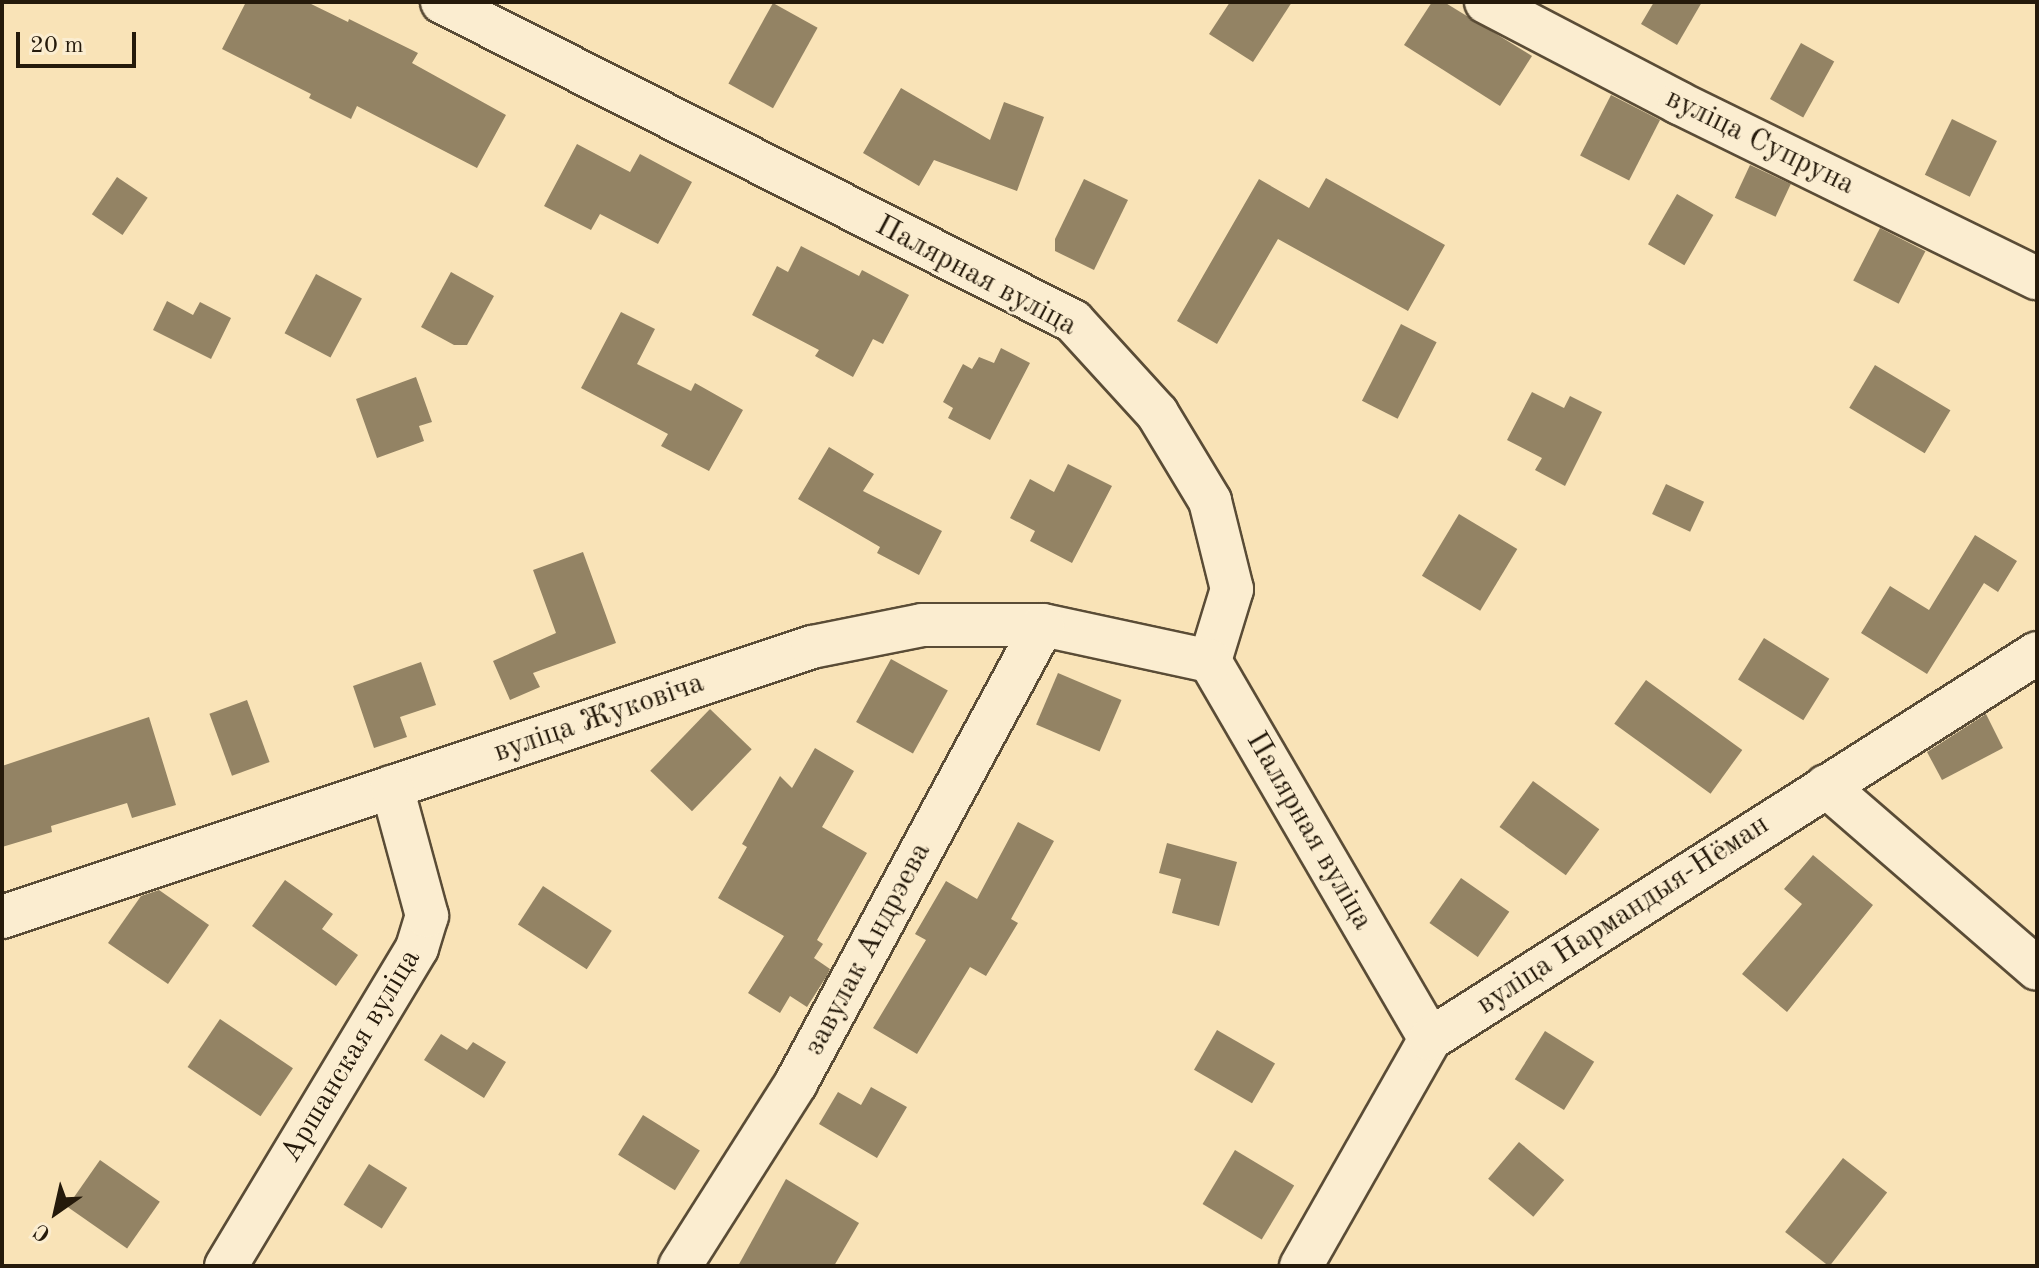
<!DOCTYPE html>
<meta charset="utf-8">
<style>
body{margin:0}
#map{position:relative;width:2039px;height:1268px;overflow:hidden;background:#f9e3b7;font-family:"Old Standard TT",serif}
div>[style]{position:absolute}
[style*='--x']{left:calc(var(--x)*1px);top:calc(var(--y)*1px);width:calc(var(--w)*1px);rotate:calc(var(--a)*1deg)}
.building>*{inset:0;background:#938364;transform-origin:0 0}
.roads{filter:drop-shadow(2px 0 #5a4c36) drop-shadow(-2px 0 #5a4c36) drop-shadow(0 2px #5a4c36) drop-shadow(0 -2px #5a4c36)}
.minor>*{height:42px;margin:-21px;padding:0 21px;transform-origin:21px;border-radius:21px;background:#fbedd0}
span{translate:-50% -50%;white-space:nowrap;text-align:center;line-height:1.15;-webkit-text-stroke:6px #fbedd0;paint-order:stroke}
.street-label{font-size:30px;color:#251a0b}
.frame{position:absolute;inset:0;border:4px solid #251a0b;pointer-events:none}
.north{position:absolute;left:16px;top:1172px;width:80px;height:80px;-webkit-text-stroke:6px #fbedd0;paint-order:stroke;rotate:214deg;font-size:22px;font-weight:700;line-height:32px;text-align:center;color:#251a0b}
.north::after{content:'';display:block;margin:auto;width:28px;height:36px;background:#251a0b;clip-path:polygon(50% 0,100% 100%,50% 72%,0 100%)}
.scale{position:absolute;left:16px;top:32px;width:120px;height:36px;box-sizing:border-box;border:4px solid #251a0b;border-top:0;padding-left:10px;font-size:24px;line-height:28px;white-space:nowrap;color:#251a0b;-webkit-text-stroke:6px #fbedd0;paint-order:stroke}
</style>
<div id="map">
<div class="building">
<div style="clip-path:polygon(246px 2px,307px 2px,348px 22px,349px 19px,418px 53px,412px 63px,506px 115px,477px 168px,357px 106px,351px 119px,309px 98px,311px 94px,222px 49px)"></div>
<div style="clip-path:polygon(1230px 2px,1292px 2px,1253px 62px,1209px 34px)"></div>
<div style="clip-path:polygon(1432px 2px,1444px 2px,1532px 56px,1500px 106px,1404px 45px)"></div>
<div style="clip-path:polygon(1654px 2px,1702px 2px,1677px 45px,1641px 24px)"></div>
<div style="left:773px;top:3px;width:51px;height:92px;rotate:29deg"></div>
<div style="left:1801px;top:43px;width:38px;height:64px;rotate:29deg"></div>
<div style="clip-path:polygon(901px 88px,990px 140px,1004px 102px,1044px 117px,1017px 191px,934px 160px,919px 186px,863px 153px)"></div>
<div style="left:1611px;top:95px;width:55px;height:68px;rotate:27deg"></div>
<div style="left:1952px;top:119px;width:50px;height:62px;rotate:26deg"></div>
<div style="clip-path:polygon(577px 144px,630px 172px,640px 154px,692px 182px,658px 244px,600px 214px,591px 230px,544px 206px)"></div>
<div style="left:1750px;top:165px;width:45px;height:36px;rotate:25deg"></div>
<div style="left:117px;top:177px;width:37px;height:45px;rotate:34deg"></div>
<div style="clip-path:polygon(1326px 178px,1445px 245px,1408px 311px,1278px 239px,1217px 344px,1177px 321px,1259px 179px,1309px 208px)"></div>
<div style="clip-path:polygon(1084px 179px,1128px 200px,1094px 270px,1055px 251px,1055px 239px)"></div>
<div style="left:1677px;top:194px;width:42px;height:58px;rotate:30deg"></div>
<div style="left:1880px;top:228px;width:51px;height:59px;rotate:27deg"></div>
<div style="clip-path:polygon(801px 246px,859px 276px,862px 270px,909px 295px,883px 344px,873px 339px,853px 377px,815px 356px,819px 350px,752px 315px,777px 266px,788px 272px)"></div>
<div style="clip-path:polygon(451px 272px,494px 296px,467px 345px,454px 345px,421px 327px)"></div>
<div style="left:316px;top:274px;width:52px;height:67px;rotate:28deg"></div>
<div style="clip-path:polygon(167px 301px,193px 315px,200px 302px,231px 318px,211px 359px,153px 330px)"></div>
<div style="clip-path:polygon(621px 312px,655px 329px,637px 364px,691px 391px,695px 383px,743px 410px,709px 471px,661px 446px,668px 434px,581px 388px)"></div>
<div style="left:1401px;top:324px;width:40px;height:86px;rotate:27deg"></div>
<div style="clip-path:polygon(1001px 348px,1030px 363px,990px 440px,948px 418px,953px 408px,943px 402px,963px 364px,972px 369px,979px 357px,994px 363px)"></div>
<div style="left:1875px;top:365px;width:88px;height:50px;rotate:31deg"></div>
<div style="clip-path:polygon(416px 377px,432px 422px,419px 426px,424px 441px,377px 458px,356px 399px)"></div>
<div style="clip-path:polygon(1532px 392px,1564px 408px,1570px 396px,1602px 412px,1565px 486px,1535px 470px,1542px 458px,1507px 440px)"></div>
<div style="clip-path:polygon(829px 447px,874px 474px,863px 491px,942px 531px,919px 575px,877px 553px,880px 547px,798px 499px)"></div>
<div style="clip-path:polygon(1068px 464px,1112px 486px,1072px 563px,1030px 541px,1035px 531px,1010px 518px,1030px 479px,1054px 492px)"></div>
<div style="left:1666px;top:484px;width:42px;height:33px;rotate:25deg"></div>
<div style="left:1459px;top:514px;width:68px;height:72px;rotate:31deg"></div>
<div style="clip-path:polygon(1975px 535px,2017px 561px,1998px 592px,1984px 583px,1927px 674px,1861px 633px,1890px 586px,1929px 610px)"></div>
<div style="clip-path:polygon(583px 552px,616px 643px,533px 673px,540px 687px,510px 700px,493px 661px,556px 633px,533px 570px)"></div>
<div style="left:1764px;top:638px;width:77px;height:49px;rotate:32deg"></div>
<div style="left:891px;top:659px;width:65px;height:72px;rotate:29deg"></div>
<div style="clip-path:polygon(421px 662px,436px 705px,400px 717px,407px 737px,374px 748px,353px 686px)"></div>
<div style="left:1058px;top:673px;width:69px;height:56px;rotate:23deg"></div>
<div style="left:1646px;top:680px;width:119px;height:54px;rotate:36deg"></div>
<div style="left:247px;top:700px;width:66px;height:40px;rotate:70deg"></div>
<div style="left:710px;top:709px;width:58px;height:86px;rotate:44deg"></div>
<div style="clip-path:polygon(1986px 714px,2003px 748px,1942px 780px,1927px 752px)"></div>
<div style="clip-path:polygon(149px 717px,176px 805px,132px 818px,127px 803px,51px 826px,52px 832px,2px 847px,2px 766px)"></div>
<div style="clip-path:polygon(815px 748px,854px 771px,822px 827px,867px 853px,817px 940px,823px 944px,814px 958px,830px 969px,828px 974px,807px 1007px,790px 996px,780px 1013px,748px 993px,784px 936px,718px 898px,747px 847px,742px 844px,780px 776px,792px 788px)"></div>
<div style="left:1533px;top:781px;width:82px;height:57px;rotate:36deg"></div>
<div style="clip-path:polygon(1018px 822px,1054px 841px,1011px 919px,1018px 923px,986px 976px,970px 967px,917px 1054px,873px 1028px,926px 940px,915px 934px,946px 881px,977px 899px)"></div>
<div style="clip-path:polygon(1167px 843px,1237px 862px,1219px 926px,1172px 913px,1181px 879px,1159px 873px)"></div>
<div style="clip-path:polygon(1813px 855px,1873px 905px,1787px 1012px,1742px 974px,1802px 904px,1784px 889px)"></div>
<div style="left:1461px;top:878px;width:59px;height:55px;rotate:35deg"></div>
<div style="clip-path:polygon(285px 880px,333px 914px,322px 929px,358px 955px,336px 986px,252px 926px)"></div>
<div style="left:543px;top:886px;width:82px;height:46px;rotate:33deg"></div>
<div style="clip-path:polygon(159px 890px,209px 925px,168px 984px,108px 943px,141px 896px)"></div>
<div style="left:220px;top:1019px;width:88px;height:58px;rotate:34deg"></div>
<div style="left:1217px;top:1030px;width:67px;height:46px;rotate:30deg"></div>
<div style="left:1545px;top:1031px;width:58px;height:57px;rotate:32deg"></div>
<div style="clip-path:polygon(441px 1034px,467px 1050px,473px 1042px,506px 1062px,484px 1098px,424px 1060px)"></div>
<div style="clip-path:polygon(871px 1087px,907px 1107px,877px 1158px,819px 1124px,838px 1092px,861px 1105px)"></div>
<div style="left:643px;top:1115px;width:67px;height:47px;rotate:32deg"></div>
<div style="left:1519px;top:1142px;width:59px;height:48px;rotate:40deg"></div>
<div style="left:1235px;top:1150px;width:69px;height:63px;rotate:31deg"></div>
<div style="left:1843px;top:1158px;width:56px;height:94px;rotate:38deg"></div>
<div style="left:100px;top:1160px;width:73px;height:57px;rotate:35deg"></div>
<div style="left:369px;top:1164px;width:45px;height:48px;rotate:32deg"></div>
<div style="clip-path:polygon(786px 1179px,859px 1223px,834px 1266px,738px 1266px)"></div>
</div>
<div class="roads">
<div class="minor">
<div style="--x:442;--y:2;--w:707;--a:26.82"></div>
<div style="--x:1073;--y:321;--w:125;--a:47.6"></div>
<div style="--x:1157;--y:413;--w:103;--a:58.9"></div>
<div style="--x:1210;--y:501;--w:91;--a:76"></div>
<div style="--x:1232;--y:589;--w:75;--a:107"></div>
<div style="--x:1210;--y:661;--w:437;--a:59.8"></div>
<div style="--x:1486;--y:2;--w:218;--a:27.6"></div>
<div style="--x:1679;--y:103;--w:398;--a:26.1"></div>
<div style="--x:1826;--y:786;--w:279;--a:40.9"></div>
<div style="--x:2;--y:917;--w:854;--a:-18.43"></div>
<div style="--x:812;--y:647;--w:112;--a:-11.3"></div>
<div style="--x:922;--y:625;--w:121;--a:0"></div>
<div style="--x:1043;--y:625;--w:171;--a:12.2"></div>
<div style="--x:226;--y:1266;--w:371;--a:-59"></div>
<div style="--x:417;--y:948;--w:34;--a:-73"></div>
<div style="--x:427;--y:916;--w:134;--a:-105.2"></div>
<div style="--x:680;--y:1266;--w:217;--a:-57.6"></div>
<div style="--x:796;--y:1083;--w:520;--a:-61.66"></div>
<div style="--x:1301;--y:1266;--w:261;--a:-60.4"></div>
<div style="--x:1430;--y:1039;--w:719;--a:-32.45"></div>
</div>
</div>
<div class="street-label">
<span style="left:1760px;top:142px;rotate:26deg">вуліца Супруна</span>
<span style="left:976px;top:276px;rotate:28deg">Палярная вуліца</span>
<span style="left:599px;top:718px;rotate:-19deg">вуліца Жуковіча</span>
<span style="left:1309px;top:831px;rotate:60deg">Палярная вуліца</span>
<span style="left:1623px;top:915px;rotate:-33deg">вуліца Нармандыя-Нёман</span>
<span style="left:868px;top:949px;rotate:-62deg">завулак Андрэева</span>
<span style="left:351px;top:1056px;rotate:-59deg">Аршанская вуліца</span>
</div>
<div class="frame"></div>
<div class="north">С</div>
<div class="scale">20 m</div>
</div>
